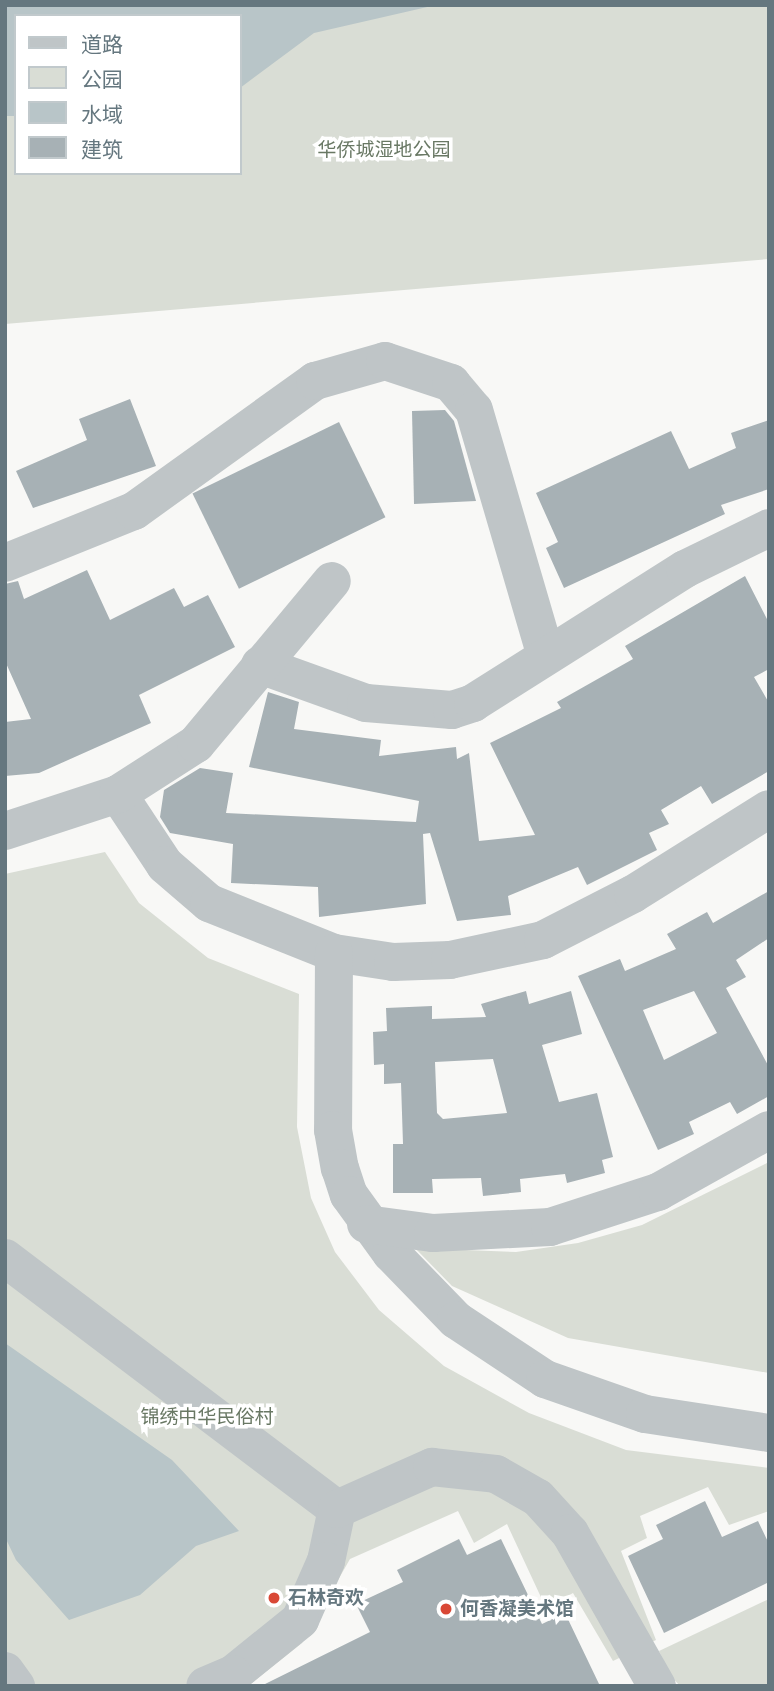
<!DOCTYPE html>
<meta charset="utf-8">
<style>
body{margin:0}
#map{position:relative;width:774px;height:1691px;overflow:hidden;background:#f8f8f6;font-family:Mulish,"Noto Sans SC",sans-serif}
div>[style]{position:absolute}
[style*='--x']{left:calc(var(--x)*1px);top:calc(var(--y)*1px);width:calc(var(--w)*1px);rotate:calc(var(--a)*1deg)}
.green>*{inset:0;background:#d9ddd5}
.water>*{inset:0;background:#b8c5c8}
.building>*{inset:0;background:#a7b1b5;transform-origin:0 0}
.minor>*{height:38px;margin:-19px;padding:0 19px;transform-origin:19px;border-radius:19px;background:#bfc5c7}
.dots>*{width:19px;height:19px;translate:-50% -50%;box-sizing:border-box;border:4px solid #fff;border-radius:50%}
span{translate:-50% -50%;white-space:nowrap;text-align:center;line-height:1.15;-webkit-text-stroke:7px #fff;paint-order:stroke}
.park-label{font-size:19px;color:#697864}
.poi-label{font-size:19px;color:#65777f;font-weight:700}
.left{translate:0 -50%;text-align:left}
.frame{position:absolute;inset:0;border:7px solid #65777f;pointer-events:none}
.legend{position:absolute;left:14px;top:14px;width:228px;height:161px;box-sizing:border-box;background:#fff;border:2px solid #c1c9cc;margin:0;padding:9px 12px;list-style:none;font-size:21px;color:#65777f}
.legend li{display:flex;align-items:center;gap:14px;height:35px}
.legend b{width:35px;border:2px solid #c1c9cc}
</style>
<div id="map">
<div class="green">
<div style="clip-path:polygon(evenodd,5px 5px,769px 5px,769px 259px,5px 324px,5px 5px,16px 16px,240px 16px,240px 173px,16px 173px,16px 16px)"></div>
<div style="clip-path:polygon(105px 852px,139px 903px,208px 958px,299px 994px,297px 1127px,311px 1198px,335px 1252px,379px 1310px,444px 1366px,529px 1413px,626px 1450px,769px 1468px,769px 1511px,729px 1525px,708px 1487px,640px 1516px,647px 1538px,621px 1551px,656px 1640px,613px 1661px,573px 1593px,546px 1608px,507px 1524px,474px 1543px,458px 1511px,350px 1559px,302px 1643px,248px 1686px,5px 1686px,5px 874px)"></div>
<div style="clip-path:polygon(769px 1162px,769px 1373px,568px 1338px,452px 1286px,415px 1248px,516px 1252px,578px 1243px,642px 1225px)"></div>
<div style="clip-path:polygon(769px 1599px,769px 1686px,680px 1686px,671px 1676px,659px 1651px)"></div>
</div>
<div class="water">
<div style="clip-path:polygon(5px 5px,436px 5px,314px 33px,240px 88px,240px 16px,16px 16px,16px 116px,5px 116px)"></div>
<div style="clip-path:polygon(5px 1343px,172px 1460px,239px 1531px,196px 1546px,140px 1595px,69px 1620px,16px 1560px,5px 1537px)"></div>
</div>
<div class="building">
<div style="clip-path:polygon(130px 399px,156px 466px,33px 508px,16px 471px,87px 440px,79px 419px)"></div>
<div style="clip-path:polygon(445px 410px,454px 421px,476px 501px,414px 504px,412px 411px)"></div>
<div style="clip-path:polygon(769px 420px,769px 489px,721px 505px,725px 514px,564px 588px,546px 548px,558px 542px,536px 493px,671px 431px,689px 469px,736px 448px,731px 433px)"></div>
<div style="left:339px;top:422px;width:106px;height:163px;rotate:64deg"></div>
<div style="clip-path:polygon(87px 570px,110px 620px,174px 588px,184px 607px,208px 595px,235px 647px,139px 695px,151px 723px,39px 773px,5px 776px,5px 722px,31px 719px,5px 661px,5px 584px,18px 581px,24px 599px)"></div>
<div style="clip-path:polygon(745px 576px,769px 623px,769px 669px,754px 677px,769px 703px,769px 771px,712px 804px,701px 786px,661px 810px,669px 824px,649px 833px,657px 850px,587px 885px,578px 867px,508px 896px,511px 915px,457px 921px,430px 833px,423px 834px,426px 904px,319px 917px,318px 887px,231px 883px,233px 844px,170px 833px,160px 817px,164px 790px,200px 768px,233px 773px,226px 813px,416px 822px,419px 801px,249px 767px,268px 692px,299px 702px,294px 729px,381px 740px,379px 756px,456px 747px,457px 759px,469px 753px,479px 841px,535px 835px,490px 743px,561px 708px,557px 702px,633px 659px,625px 646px)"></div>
<div style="clip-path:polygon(evenodd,769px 891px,769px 938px,736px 960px,746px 977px,726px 988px,769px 1067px,769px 1096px,737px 1114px,730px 1102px,689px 1122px,694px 1134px,658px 1150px,578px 976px,620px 959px,625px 971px,676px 949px,667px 934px,707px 912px,713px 923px,769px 891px,694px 991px,717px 1033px,664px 1060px,643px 1010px,694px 991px)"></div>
<div style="clip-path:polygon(evenodd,526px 991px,529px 1004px,571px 991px,582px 1034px,542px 1045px,559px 1102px,597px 1093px,613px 1157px,602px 1160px,605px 1173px,567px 1183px,565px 1174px,520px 1179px,521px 1192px,483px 1196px,481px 1178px,432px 1179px,433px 1193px,393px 1193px,393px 1144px,403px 1144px,401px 1083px,384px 1084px,384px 1064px,374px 1065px,373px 1032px,387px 1031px,386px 1008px,432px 1006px,432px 1019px,486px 1017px,481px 1004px,526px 991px,493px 1059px,507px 1113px,443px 1119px,437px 1113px,435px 1062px,493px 1059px)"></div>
<div style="clip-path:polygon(705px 1501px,722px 1537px,758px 1521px,769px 1544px,769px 1582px,664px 1633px,628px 1556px,663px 1539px,656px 1525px)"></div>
<div style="clip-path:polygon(459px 1539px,467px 1555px,501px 1539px,542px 1624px,565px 1613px,600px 1686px,261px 1686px,370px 1632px,356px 1604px,403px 1582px,397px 1570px)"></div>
</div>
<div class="minor">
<div style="--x:5;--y:563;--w:139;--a:-22"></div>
<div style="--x:134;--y:511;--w:223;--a:-35.7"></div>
<div style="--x:315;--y:381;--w:73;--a:-15.9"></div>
<div style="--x:385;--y:361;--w:70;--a:18.4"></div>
<div style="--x:451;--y:383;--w:35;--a:50"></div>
<div style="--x:474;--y:410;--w:253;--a:73.7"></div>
<div style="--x:260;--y:665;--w:113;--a:19.7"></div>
<div style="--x:366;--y:703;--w:86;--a:4.7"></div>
<div style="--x:452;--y:710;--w:22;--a:-18"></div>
<div style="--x:473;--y:703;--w:251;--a:-32.3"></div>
<div style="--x:685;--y:569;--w:93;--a:-26"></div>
<div style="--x:118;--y:794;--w:85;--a:56.5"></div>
<div style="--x:165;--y:865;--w:58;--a:40.8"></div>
<div style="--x:209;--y:903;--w:135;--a:21.8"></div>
<div style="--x:334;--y:953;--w:60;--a:8.7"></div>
<div style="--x:393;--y:962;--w:57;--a:-2"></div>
<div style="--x:450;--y:960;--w:95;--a:-12.1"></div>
<div style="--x:543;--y:940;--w:101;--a:-27.1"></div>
<div style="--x:633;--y:894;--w:160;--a:-32"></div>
<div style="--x:5;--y:831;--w:119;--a:-18.1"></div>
<div style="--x:118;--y:794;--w:93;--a:-32.7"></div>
<div style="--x:196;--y:744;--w:212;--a:-50.2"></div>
<div style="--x:334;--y:953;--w:177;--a:90.3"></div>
<div style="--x:333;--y:1130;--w:39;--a:80"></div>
<div style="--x:340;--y:1168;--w:28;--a:72"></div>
<div style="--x:349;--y:1195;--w:72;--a:54.1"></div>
<div style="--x:391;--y:1253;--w:93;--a:45.9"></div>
<div style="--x:456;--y:1320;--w:107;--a:33.5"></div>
<div style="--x:545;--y:1379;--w:106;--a:19.3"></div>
<div style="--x:645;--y:1414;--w:125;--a:8.7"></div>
<div style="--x:366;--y:1224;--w:68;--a:7.7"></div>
<div style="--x:433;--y:1233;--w:117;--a:-2.9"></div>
<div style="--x:550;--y:1227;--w:114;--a:-18"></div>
<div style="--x:658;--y:1192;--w:127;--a:-29.2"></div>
<div style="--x:5;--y:1258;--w:416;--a:37.1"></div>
<div style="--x:337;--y:1509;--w:53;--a:101.9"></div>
<div style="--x:326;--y:1561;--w:64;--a:113.8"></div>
<div style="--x:300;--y:1620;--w:86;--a:141.1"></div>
<div style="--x:233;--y:1674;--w:30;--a:157"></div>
<div style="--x:337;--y:1509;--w:104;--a:-23.9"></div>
<div style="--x:432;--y:1467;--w:64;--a:6.2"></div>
<div style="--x:496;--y:1474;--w:48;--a:29.7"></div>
<div style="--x:538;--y:1498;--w:47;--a:47.6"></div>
<div style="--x:570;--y:1533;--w:176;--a:60.4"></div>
<div style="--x:5;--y:1671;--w:19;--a:54"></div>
</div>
<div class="dots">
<div style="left:274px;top:1598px;background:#d94836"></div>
<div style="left:446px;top:1609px;background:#d94836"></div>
</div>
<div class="park-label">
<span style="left:384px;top:150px">华侨城湿地公园</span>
<span style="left:207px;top:1417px">锦绣中华民俗村</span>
</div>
<div class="poi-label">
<span class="left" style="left:288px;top:1598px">石林奇欢</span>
<span class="left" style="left:460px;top:1609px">何香凝美术馆</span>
</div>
<div class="frame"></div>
<ul class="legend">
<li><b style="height:9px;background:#bfc5c7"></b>道路</li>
<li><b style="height:19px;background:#d9ddd5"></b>公园</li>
<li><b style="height:19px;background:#b8c5c8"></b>水域</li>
<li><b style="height:19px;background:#a7b1b5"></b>建筑</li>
</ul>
</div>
